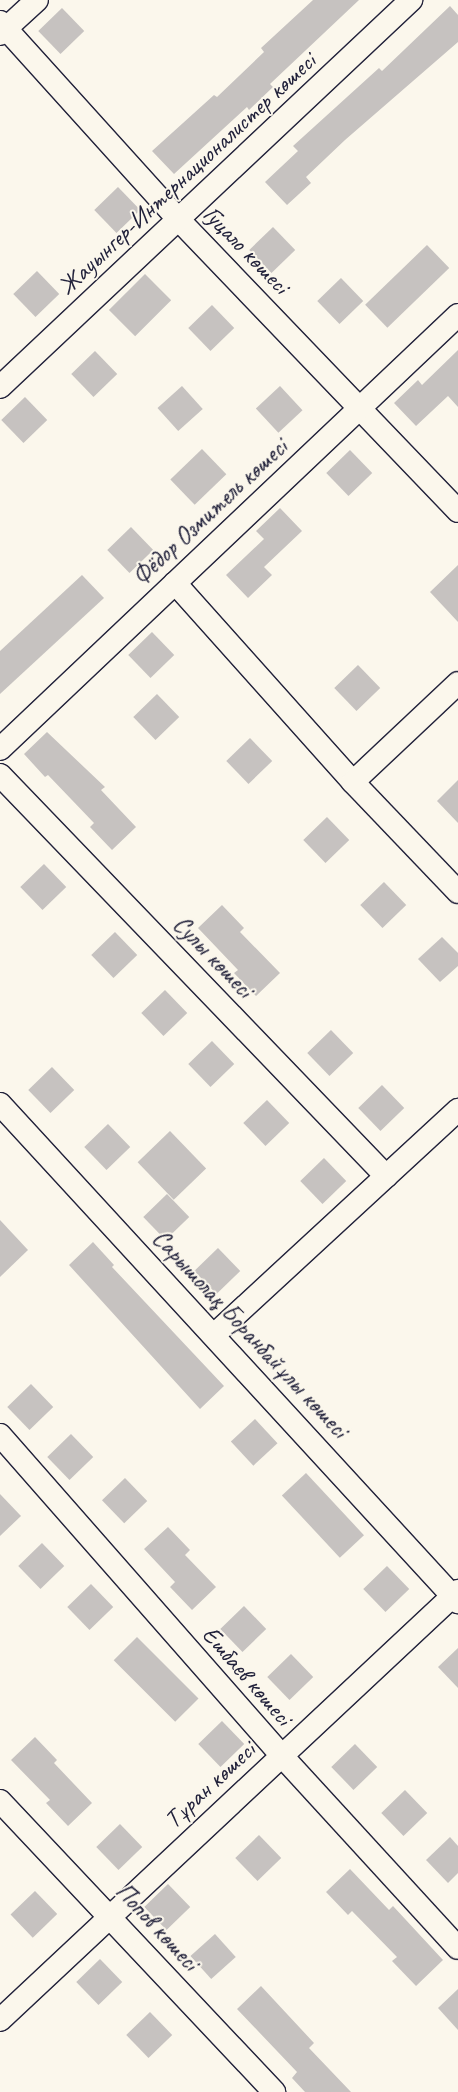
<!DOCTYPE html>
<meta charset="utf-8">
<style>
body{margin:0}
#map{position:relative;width:458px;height:2092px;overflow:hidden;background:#fbf7ec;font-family:Caveat,sans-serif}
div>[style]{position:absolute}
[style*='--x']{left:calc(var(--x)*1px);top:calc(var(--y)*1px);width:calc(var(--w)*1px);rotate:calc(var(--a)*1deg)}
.building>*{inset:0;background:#c6c2c0;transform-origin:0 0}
.roads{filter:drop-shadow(1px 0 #22223b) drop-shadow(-1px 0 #22223b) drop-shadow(0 1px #22223b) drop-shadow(0 -1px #22223b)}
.minor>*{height:22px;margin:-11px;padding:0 11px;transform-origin:11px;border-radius:11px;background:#fbf7ec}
span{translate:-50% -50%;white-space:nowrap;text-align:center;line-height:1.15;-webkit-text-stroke:4px #fbf7ec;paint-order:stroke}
.street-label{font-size:25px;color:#22223b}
</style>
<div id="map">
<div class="building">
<div style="clip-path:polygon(313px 0,359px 0,270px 84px,273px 87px,249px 110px,247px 107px,174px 174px,152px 151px,214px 95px,217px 97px,264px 52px,261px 48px)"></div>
<div style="clip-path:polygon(450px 6px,458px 15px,458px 42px,345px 140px,306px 177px,311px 183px,287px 205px,265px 182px,298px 151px,293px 146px,379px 68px,382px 71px)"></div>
<div style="left:62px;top:8px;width:32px;height:33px;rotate:46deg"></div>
<div style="left:118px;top:187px;width:32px;height:33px;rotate:46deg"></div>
<div style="left:273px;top:227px;width:32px;height:33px;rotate:46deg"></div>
<div style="left:427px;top:245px;width:32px;height:86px;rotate:46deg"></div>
<div style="left:37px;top:271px;width:32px;height:33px;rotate:46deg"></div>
<div style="left:145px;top:274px;width:37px;height:51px;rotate:45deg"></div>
<div style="left:341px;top:278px;width:32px;height:33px;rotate:46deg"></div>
<div style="left:212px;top:305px;width:32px;height:33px;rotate:46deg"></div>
<div style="clip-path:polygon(458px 350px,458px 407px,448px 396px,416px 426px,394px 403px,418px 380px,422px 385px)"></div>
<div style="left:95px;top:351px;width:32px;height:33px;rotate:46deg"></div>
<div style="left:182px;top:386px;width:31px;height:33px;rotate:48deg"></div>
<div style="left:280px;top:386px;width:33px;height:33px;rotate:47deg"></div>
<div style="left:25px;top:397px;width:32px;height:33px;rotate:46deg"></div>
<div style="left:202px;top:449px;width:35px;height:44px;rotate:46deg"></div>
<div style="left:350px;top:450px;width:32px;height:33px;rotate:46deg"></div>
<div style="clip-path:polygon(280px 508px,302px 531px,264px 567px,272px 575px,248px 598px,226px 575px,264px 539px,256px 531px)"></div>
<div style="left:131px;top:527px;width:32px;height:33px;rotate:46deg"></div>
<div style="clip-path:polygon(458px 565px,458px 622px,430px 592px)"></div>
<div style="clip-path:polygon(82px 575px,104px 598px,0 694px,0 651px)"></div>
<div style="left:152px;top:632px;width:32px;height:33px;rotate:46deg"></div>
<div style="left:358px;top:665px;width:32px;height:33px;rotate:46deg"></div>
<div style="left:157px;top:694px;width:32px;height:33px;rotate:46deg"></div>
<div style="clip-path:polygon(47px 732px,105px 787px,101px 790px,136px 827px,112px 850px,90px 827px,94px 823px,48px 775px,45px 777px,24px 754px)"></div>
<div style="left:250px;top:738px;width:32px;height:33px;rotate:46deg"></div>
<div style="clip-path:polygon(458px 780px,458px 823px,437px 801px)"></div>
<div style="left:327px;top:817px;width:32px;height:33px;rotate:46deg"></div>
<div style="left:44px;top:864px;width:32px;height:33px;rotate:46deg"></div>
<div style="left:384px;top:882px;width:32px;height:33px;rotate:46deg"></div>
<div style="clip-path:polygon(222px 905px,244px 928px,240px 932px,280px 973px,256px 996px,234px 973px,238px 970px,198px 928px)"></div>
<div style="left:115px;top:932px;width:32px;height:33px;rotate:46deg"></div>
<div style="clip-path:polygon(442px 937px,458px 953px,458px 966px,440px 982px,418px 959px)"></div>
<div style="left:165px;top:990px;width:32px;height:33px;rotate:46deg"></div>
<div style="left:331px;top:1030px;width:32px;height:33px;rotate:46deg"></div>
<div style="left:212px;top:1041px;width:32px;height:33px;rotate:46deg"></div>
<div style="left:52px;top:1067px;width:32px;height:33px;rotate:46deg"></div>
<div style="left:382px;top:1085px;width:32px;height:33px;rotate:46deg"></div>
<div style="left:267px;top:1100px;width:32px;height:33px;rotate:46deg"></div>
<div style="left:108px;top:1124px;width:32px;height:33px;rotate:46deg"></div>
<div style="left:170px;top:1131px;width:52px;height:45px;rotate:46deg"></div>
<div style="left:324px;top:1158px;width:32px;height:33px;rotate:46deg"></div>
<div style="left:167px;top:1194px;width:32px;height:33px;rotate:46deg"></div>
<div style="clip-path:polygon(0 1220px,28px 1250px,0 1277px)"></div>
<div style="clip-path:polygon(93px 1242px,114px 1265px,112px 1267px,224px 1386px,200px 1409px,69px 1265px)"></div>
<div style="left:218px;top:1248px;width:32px;height:33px;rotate:46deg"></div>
<div style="left:31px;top:1384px;width:32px;height:33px;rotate:46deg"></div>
<div style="left:255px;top:1419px;width:33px;height:33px;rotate:47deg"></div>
<div style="left:71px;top:1434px;width:32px;height:33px;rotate:46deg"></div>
<div style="left:306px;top:1473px;width:85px;height:33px;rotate:47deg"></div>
<div style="left:125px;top:1478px;width:32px;height:32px;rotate:46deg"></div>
<div style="clip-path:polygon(0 1494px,21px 1516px,0 1536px)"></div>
<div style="clip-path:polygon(168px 1527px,190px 1550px,185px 1555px,216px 1587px,192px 1610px,170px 1587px,175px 1582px,144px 1549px)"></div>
<div style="left:42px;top:1543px;width:32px;height:33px;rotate:46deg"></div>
<div style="left:387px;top:1566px;width:32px;height:33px;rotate:46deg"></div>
<div style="left:91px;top:1584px;width:32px;height:33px;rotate:46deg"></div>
<div style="left:244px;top:1606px;width:32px;height:33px;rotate:46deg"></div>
<div style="left:137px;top:1637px;width:87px;height:33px;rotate:45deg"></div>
<div style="clip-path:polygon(458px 1648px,458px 1688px,438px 1667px)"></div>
<div style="left:291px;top:1654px;width:32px;height:33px;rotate:46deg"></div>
<div style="left:222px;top:1721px;width:32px;height:33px;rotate:46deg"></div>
<div style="clip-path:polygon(35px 1737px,57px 1760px,54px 1763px,92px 1803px,68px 1826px,46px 1803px,50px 1800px,11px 1760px)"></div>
<div style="left:355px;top:1744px;width:32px;height:33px;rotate:46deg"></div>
<div style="left:405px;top:1790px;width:32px;height:33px;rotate:46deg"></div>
<div style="left:120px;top:1824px;width:32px;height:33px;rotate:46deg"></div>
<div style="left:259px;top:1835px;width:32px;height:33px;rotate:46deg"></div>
<div style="clip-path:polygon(450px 1837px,458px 1846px,458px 1873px,448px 1883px,426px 1860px)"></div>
<div style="clip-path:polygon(350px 1869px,389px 1910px,393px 1906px,443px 1960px,416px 1986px,392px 1961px,397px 1957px,352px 1911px,348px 1915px,326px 1892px)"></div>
<div style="left:168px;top:1884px;width:32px;height:33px;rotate:46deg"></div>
<div style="left:35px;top:1891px;width:32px;height:34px;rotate:46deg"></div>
<div style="left:215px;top:1934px;width:31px;height:33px;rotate:48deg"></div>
<div style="left:100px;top:1959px;width:32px;height:33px;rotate:46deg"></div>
<div style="clip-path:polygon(261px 1986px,314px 2043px,309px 2048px,351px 2092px,305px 2092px,292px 2078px,297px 2072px,237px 2009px)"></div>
<div style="clip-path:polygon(458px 1989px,458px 2030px,438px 2008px)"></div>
<div style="left:150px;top:2012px;width:32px;height:33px;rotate:46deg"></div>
</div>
<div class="roads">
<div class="minor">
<div style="--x:0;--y:22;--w:267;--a:47.9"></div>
<div style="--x:179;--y:220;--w:403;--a:46.2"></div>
<div style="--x:0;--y:34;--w:50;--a:-42.6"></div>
<div style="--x:0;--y:387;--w:565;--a:-43.28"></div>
<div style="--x:175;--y:583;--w:267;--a:48.2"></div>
<div style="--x:353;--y:782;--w:152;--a:46.3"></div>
<div style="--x:0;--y:749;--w:631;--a:-43.46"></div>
<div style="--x:0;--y:775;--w:557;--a:46.09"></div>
<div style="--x:353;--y:782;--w:144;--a:-43.3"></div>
<div style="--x:0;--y:1104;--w:677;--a:47.4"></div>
<div style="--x:214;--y:1335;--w:332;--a:-42.7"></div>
<div style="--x:0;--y:1435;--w:427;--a:48.7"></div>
<div style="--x:282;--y:1756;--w:260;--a:47.5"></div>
<div style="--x:0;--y:1801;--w:400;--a:46.7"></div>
<div style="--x:0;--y:2020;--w:628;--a:-43.13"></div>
</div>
</div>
<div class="street-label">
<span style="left:187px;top:174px;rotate:-43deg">Жауынгер-Интернационалистер көшесі</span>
<span style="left:246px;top:250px;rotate:46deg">Гуцало көшесі</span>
<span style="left:210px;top:512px;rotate:-43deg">Фёдор Озмитель көшесі</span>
<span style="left:213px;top:957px;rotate:46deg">Сулы көшесі</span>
<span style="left:250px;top:1334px;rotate:47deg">Сарышолақ Боранбайұлы көшесі</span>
<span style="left:247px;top:1676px;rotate:49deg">Ешбаев көшесі</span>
<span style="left:210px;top:1785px;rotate:-43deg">Тұран көшесі</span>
<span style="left:157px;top:1927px;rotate:47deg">Попов көшесі</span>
</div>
</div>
